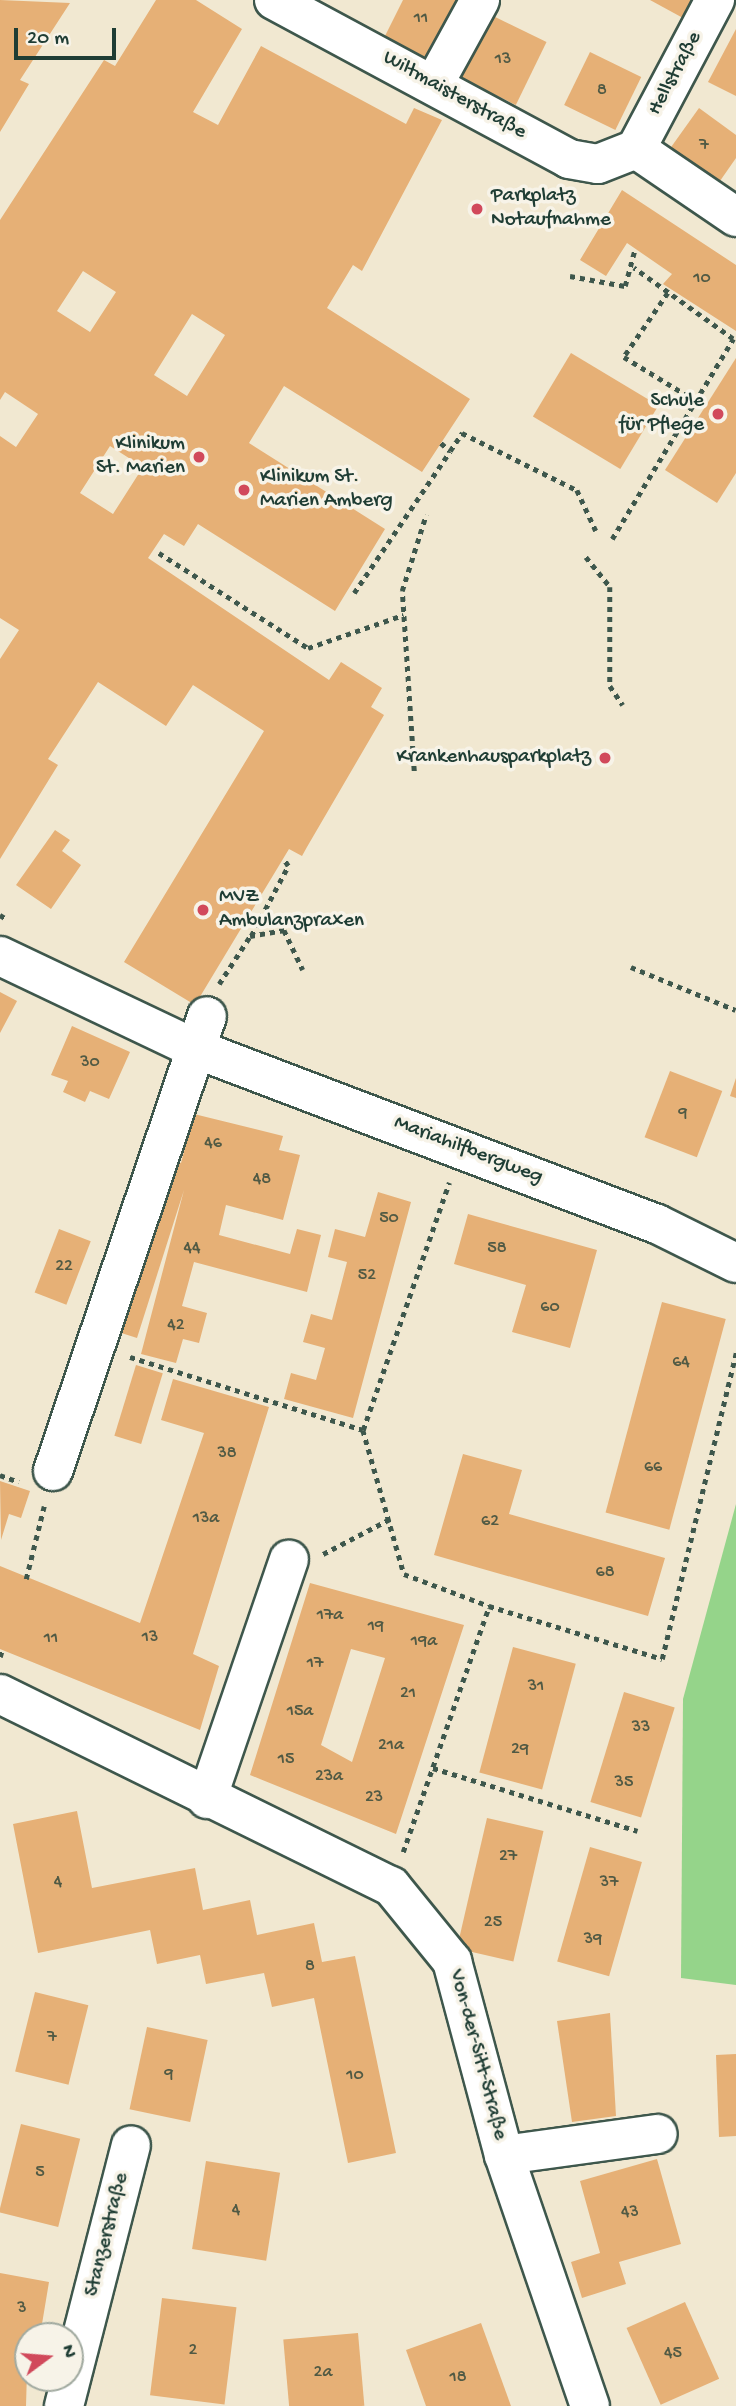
<!DOCTYPE html>
<meta charset="utf-8">
<style>
body{margin:0}
#map{position:relative;width:736px;height:2406px;overflow:hidden;background:#f1e8d1;font-family:"Gochi Hand",sans-serif}
div>[style]{position:absolute}
[style*='--x']{left:calc(var(--x)*1px);top:calc(var(--y)*1px);width:calc(var(--w)*1px);rotate:calc(var(--a)*1deg)}
.green>*{inset:0;background:#95d48a}
.building>*{inset:0;background:#e6b076;transform-origin:0 0}
.path>*{height:4.5px;margin-top:-2.25px;transform-origin:0;background:repeating-linear-gradient(90deg,#3e574c 0 5px,transparent 0 10px)}
.roads{filter:drop-shadow(2px 0 #3e574c) drop-shadow(-2px 0 #3e574c) drop-shadow(0 2px #3e574c) drop-shadow(0 -2px #3e574c)}
.minor>*{height:38px;margin:-19px;padding:0 19px;transform-origin:19px;border-radius:19px;background:#fff}
.dots>*{width:19px;height:19px;translate:-50% -50%;box-sizing:border-box;border:4px solid #f7f3e8;border-radius:50%}
span{translate:-50% -50%;white-space:nowrap;text-align:center;line-height:1.15;-webkit-text-stroke:7px #f7f3e8;paint-order:stroke}
.number-label{font-size:18px;color:#515a44}
.number-label span{-webkit-text-stroke-width:0}
.street-label{font-size:21px;color:#1f3d34}
.poi-label{font-size:21px;color:#1f3d34}
.left{translate:0 -50%;text-align:left}
.right{translate:-100% -50%;text-align:right}
.north{position:absolute;left:14px;top:2322px;width:70px;height:70px;box-sizing:border-box;background:#f7f3e8;border:2px solid #a1aaa0;border-radius:50%;rotate:74deg;font-size:19px;font-weight:700;line-height:28px;text-align:center;color:#1f3d34}
.north::after{content:'';display:block;margin:auto;width:24px;height:32px;background:#d1495b;clip-path:polygon(50% 0,100% 100%,50% 72%,0 100%)}
.scale{position:absolute;left:14px;top:28px;width:102px;height:32px;box-sizing:border-box;border:4px solid #1f3d34;border-top:0;padding-left:9px;font-size:21px;line-height:24px;white-space:nowrap;color:#1f3d34;-webkit-text-stroke:5px #f7f3e8;paint-order:stroke}
</style>
<div id="map">
<div class="green">
<div style="clip-path:polygon(736px 1504px,736px 1985px,681px 1978px,683px 1699px)"></div>
</div>
<div class="building">
<div style="clip-path:polygon(0 0,70px 3px,20px 80px,29px 84px,0 132px)"></div>
<div style="clip-path:polygon(evenodd,156px 0,196px 0,242px 29px,193px 112px,218px 125px,261px 46px,406px 124px,414px 108px,442px 120px,362px 271px,353px 265px,327px 308px,470px 399px,422px 472px,284px 386px,249px 443px,385px 529px,335px 611px,198px 524px,184px 546px,164px 534px,148px 558px,329px 680px,341px 662px,382px 688px,371px 707px,384px 715px,307px 847px,302px 856px,289px 849px,195px 1005px,124px 962px,264px 731px,193px 685px,166px 726px,98px 682px,48px 759px,58px 765px,0 859px,0 659px,19px 630px,0 618px,0 436px,16px 447px,38px 414px,5px 392px,0 400px,0 220px,104px 60px,115px 66px,156px 0,83px 271px,116px 292px,90px 332px,57px 311px,83px 271px,156px 0,192px 314px,225px 335px,187px 396px,154px 375px,192px 314px,156px 0,110px 446px,143px 467px,113px 514px,80px 493px,110px 446px)"></div>
<div style="clip-path:polygon(403px 0,457px 0,428px 59px,384px 38px)"></div>
<div style="clip-path:polygon(650px 0,693px 0,683px 18px)"></div>
<div style="left:489px;top:14px;width:64px;height:70px;rotate:26deg"></div>
<div style="clip-path:polygon(736px 29px,736px 96px,708px 82px)"></div>
<div style="left:590px;top:52px;width:57px;height:59px;rotate:26deg"></div>
<div style="clip-path:polygon(699px 108px,736px 135px,736px 158px,713px 191px,664px 157px)"></div>
<div style="clip-path:polygon(622px 190px,736px 265px,736px 331px,663px 284px,672px 274px,627px 243px,606px 276px,580px 260px)"></div>
<div style="left:571px;top:353px;width:102px;height:74px;rotate:31deg"></div>
<div style="clip-path:polygon(736px 358px,736px 473px,717px 503px,665px 470px)"></div>
<div style="clip-path:polygon(55px 830px,70px 840px,62px 851px,81px 865px,51px 909px,16px 885px)"></div>
<div style="clip-path:polygon(0 992px,17px 1001px,0 1033px)"></div>
<div style="clip-path:polygon(72px 1026px,130px 1052px,109px 1099px,90px 1091px,85px 1102px,63px 1092px,68px 1081px,51px 1075px)"></div>
<div style="left:670px;top:1071px;width:56px;height:71px;rotate:21deg"></div>
<div style="clip-path:polygon(736px 1078px,736px 1098px,730px 1096px)"></div>
<div style="clip-path:polygon(194px 1114px,283px 1136px,279px 1150px,300px 1155px,283px 1220px,226px 1205px,219px 1235px,290px 1254px,297px 1229px,321px 1235px,307px 1292px,194px 1262px,182px 1306px,207px 1313px,199px 1343px,183px 1339px,176px 1363px,141px 1354px,184px 1190px,137px 1338px,112px 1330px,166px 1158px,181px 1163px)"></div>
<div style="clip-path:polygon(378px 1192px,411px 1202px,353px 1418px,284px 1399px,291px 1373px,316px 1380px,325px 1348px,303px 1342px,311px 1314px,332px 1320px,347px 1262px,328px 1257px,335px 1229px,365px 1237px)"></div>
<div style="clip-path:polygon(468px 1214px,597px 1250px,570px 1348px,512px 1332px,526px 1285px,454px 1264px)"></div>
<div style="left:59px;top:1229px;width:34px;height:68px;rotate:21deg"></div>
<div style="left:662px;top:1302px;width:66px;height:218px;rotate:15deg"></div>
<div style="left:136px;top:1365px;width:28px;height:74px;rotate:17deg"></div>
<div style="clip-path:polygon(173px 1379px,269px 1407px,193px 1654px,219px 1666px,200px 1730px,0 1649px,0 1566px,140px 1623px,204px 1433px,161px 1420px)"></div>
<div style="clip-path:polygon(463px 1454px,522px 1470px,509px 1514px,665px 1558px,648px 1616px,434px 1555px)"></div>
<div style="clip-path:polygon(0 1481px,30px 1491px,21px 1518px,9px 1514px,1px 1540px)"></div>
<div style="clip-path:polygon(evenodd,310px 1583px,464px 1625px,396px 1834px,250px 1775px,310px 1583px,351px 1649px,385px 1658px,352px 1762px,321px 1745px,351px 1649px)"></div>
<div style="left:513px;top:1647px;width:65px;height:130px;rotate:15deg"></div>
<div style="left:624px;top:1692px;width:53px;height:115px;rotate:17deg"></div>
<div style="clip-path:polygon(77px 1811px,92px 1888px,195px 1868px,203px 1910px,250px 1900px,257px 1935px,314px 1923px,322px 1962px,355px 1956px,396px 2153px,348px 2163px,314px 1998px,272px 2007px,264px 1973px,206px 1984px,200px 1955px,157px 1964px,150px 1930px,38px 1953px,13px 1824px)"></div>
<div style="left:487px;top:1818px;width:58px;height:134px;rotate:13deg"></div>
<div style="left:590px;top:1847px;width:54px;height:119px;rotate:16deg"></div>
<div style="left:35px;top:1992px;width:55px;height:82px;rotate:14deg"></div>
<div style="clip-path:polygon(610px 2013px,616px 2116px,572px 2122px,557px 2021px)"></div>
<div style="left:147px;top:2027px;width:62px;height:84px;rotate:12deg"></div>
<div style="clip-path:polygon(736px 2054px,736px 2136px,719px 2137px,716px 2055px)"></div>
<div style="left:21px;top:2124px;width:61px;height:91px;rotate:14deg"></div>
<div style="clip-path:polygon(657px 2159px,681px 2244px,619px 2262px,626px 2284px,582px 2298px,571px 2262px,600px 2253px,580px 2181px)"></div>
<div style="left:206px;top:2161px;width:75px;height:89px;rotate:9deg"></div>
<div style="clip-path:polygon(0 2273px,49px 2282px,40px 2336px,28px 2336px,26px 2406px,0 2406px)"></div>
<div style="left:162px;top:2298px;width:75px;height:98px;rotate:7deg"></div>
<div style="left:685px;top:2302px;width:84px;height:64px;rotate:66deg"></div>
<div style="clip-path:polygon(481px 2323px,511px 2406px,426px 2406px,406px 2350px)"></div>
<div style="left:358px;top:2333px;width:73px;height:75px;rotate:85deg"></div>
</div>
<div class="path">
<div style="--x:570;--y:276;--w:56;--a:10.3"></div>
<div style="--x:625;--y:286;--w:38;--a:-75"></div>
<div style="--x:668;--y:293;--w:78;--a:124.5"></div>
<div style="--x:624;--y:357;--w:84;--a:31.4"></div>
<div style="--x:441;--y:443;--w:12;--a:42"></div>
<div style="--x:450;--y:451;--w:22;--a:-56"></div>
<div style="--x:462;--y:433;--w:128;--a:26.4"></div>
<div style="--x:577;--y:490;--w:45;--a:65.1"></div>
<div style="--x:612;--y:539;--w:234;--a:-58.8"></div>
<div style="--x:733;--y:339;--w:122;--a:-144.4"></div>
<div style="--x:159;--y:553;--w:177;--a:32.5"></div>
<div style="--x:308;--y:648;--w:101;--a:-19.2"></div>
<div style="--x:586;--y:557;--w:38;--a:51"></div>
<div style="--x:610;--y:587;--w:99;--a:90"></div>
<div style="--x:610;--y:686;--w:23;--a:56"></div>
<div style="--x:354;--y:593;--w:171;--a:-55.9"></div>
<div style="--x:414;--y:771;--w:180;--a:-93.8"></div>
<div style="--x:402;--y:591;--w:80;--a:-72.5"></div>
<div style="--x:0;--y:915;--w:9;--a:32"></div>
<div style="--x:251;--y:936;--w:79;--a:-62.1"></div>
<div style="--x:288;--y:866;--w:9;--a:-122"></div>
<div style="--x:631;--y:967;--w:113;--a:22.3"></div>
<div style="--x:219;--y:984;--w:57;--a:-57.1"></div>
<div style="--x:250;--y:936;--w:35;--a:-10"></div>
<div style="--x:284;--y:930;--w:44;--a:64.6"></div>
<div style="--x:130;--y:1357;--w:244;--a:17.4"></div>
<div style="--x:363;--y:1430;--w:262;--a:-70.8"></div>
<div style="--x:363;--y:1430;--w:150;--a:74.1"></div>
<div style="--x:404;--y:1574;--w:91;--a:20.6"></div>
<div style="--x:0;--y:1475;--w:20;--a:20"></div>
<div style="--x:323;--y:1554;--w:76;--a:-27.6"></div>
<div style="--x:26;--y:1579;--w:75;--a:-76.1"></div>
<div style="--x:0;--y:1657;--w:7;--a:-74"></div>
<div style="--x:433;--y:1768;--w:214;--a:17.1"></div>
<div style="--x:403;--y:1852;--w:261;--a:-70.7"></div>
<div style="--x:489;--y:1606;--w:181;--a:17"></div>
<div style="--x:662;--y:1659;--w:315;--a:-76.4"></div>
</div>
<div class="roads">
<div class="minor">
<div style="--x:274;--y:0;--w:335;--a:28.3"></div>
<div style="--x:569;--y:159;--w:29;--a:10"></div>
<div style="--x:598;--y:164;--w:41;--a:-21.5"></div>
<div style="--x:636;--y:149;--w:169;--a:-62.1"></div>
<div style="--x:434;--y:84;--w:96;--a:-61.3"></div>
<div style="--x:636;--y:149;--w:121;--a:34.2"></div>
<div style="--x:0;--y:956;--w:217;--a:25.4"></div>
<div style="--x:196;--y:1049;--w:493;--a:20.8"></div>
<div style="--x:657;--y:1224;--w:88;--a:26.3"></div>
<div style="--x:53;--y:1471;--w:480;--a:-71.3"></div>
<div style="--x:0;--y:1694;--w:436;--a:26.2"></div>
<div style="--x:391;--y:1886;--w:97;--a:50.9"></div>
<div style="--x:452;--y:1961;--w:201;--a:75"></div>
<div style="--x:504;--y:2155;--w:265;--a:71.1"></div>
<div style="--x:207;--y:1799;--w:253;--a:-71.1"></div>
<div style="--x:504;--y:2155;--w:155;--a:-7.8"></div>
<div style="--x:64;--y:2406;--w:269;--a:-75.6"></div>
</div>
</div>
<div class="dots">
<div style="left:477px;top:209px;background:#d1495b"></div>
<div style="left:718px;top:414px;background:#d1495b"></div>
<div style="left:199px;top:457px;background:#d1495b"></div>
<div style="left:244px;top:490px;background:#d1495b"></div>
<div style="left:605px;top:758px;background:#d1495b"></div>
<div style="left:203px;top:910px;background:#d1495b"></div>
</div>
<div class="number-label">
<span style="left:421px;top:19px">11</span>
<span style="left:503px;top:60px">13</span>
<span style="left:602px;top:91px">8</span>
<span style="left:704px;top:146px">7</span>
<span style="left:702px;top:279px">10</span>
<span style="left:90px;top:1063px">30</span>
<span style="left:683px;top:1114px">9</span>
<span style="left:213px;top:1144px">46</span>
<span style="left:262px;top:1180px">48</span>
<span style="left:389px;top:1219px">50</span>
<span style="left:192px;top:1249px">44</span>
<span style="left:497px;top:1249px">58</span>
<span style="left:64px;top:1267px">22</span>
<span style="left:367px;top:1276px">52</span>
<span style="left:550px;top:1308px">60</span>
<span style="left:176px;top:1326px">42</span>
<span style="left:681px;top:1363px">64</span>
<span style="left:227px;top:1454px">38</span>
<span style="left:653px;top:1468px">66</span>
<span style="left:206px;top:1519px">13a</span>
<span style="left:490px;top:1522px">62</span>
<span style="left:605px;top:1573px">68</span>
<span style="left:330px;top:1616px">17a</span>
<span style="left:376px;top:1627px">19</span>
<span style="left:150px;top:1638px">13</span>
<span style="left:51px;top:1639px">11</span>
<span style="left:424px;top:1642px">19a</span>
<span style="left:315px;top:1664px">17</span>
<span style="left:536px;top:1687px">31</span>
<span style="left:408px;top:1694px">21</span>
<span style="left:300px;top:1712px">15a</span>
<span style="left:641px;top:1728px">33</span>
<span style="left:391px;top:1746px">21a</span>
<span style="left:520px;top:1750px">29</span>
<span style="left:286px;top:1760px">15</span>
<span style="left:329px;top:1777px">23a</span>
<span style="left:624px;top:1783px">35</span>
<span style="left:374px;top:1798px">23</span>
<span style="left:508px;top:1857px">27</span>
<span style="left:58px;top:1883px">4</span>
<span style="left:609px;top:1883px">37</span>
<span style="left:493px;top:1923px">25</span>
<span style="left:593px;top:1940px">39</span>
<span style="left:310px;top:1967px">8</span>
<span style="left:52px;top:2038px">7</span>
<span style="left:169px;top:2075px">9</span>
<span style="left:355px;top:2076px">10</span>
<span style="left:40px;top:2173px">5</span>
<span style="left:236px;top:2211px">4</span>
<span style="left:630px;top:2213px">43</span>
<span style="left:22px;top:2309px">3</span>
<span style="left:193px;top:2351px">2</span>
<span style="left:673px;top:2354px">45</span>
<span style="left:323px;top:2373px">2a</span>
<span style="left:458px;top:2378px">18</span>
</div>
<div class="street-label">
<span style="left:676px;top:74px;rotate:-62deg">Hellstraße</span>
<span style="left:454px;top:96px;rotate:29deg">Wiltmaisterstraße</span>
<span style="left:468px;top:1151px;rotate:21deg">Mariahilfbergweg</span>
<span style="left:477px;top:2055px;rotate:75deg">Von-der-Sitt-Straße</span>
<span style="left:108px;top:2235px;rotate:-76deg">Stanzerstraße</span>
</div>
<div class="poi-label">
<span class="left" style="left:491px;top:209px">Parkplatz<br>Notaufnahme</span>
<span class="right" style="left:704px;top:414px">Schule<br>für Pflege</span>
<span class="right" style="left:185px;top:457px">Klinikum<br>St. Marien</span>
<span class="left" style="left:260px;top:490px">Klinikum St.<br>Marien Amberg</span>
<span class="right" style="left:591px;top:758px">Krankenhausparkplatz</span>
<span class="left" style="left:219px;top:910px">MVZ<br>Ambulanzpraxen</span>
</div>
<div class="north">N</div>
<div class="scale">20 m</div>
</div>
